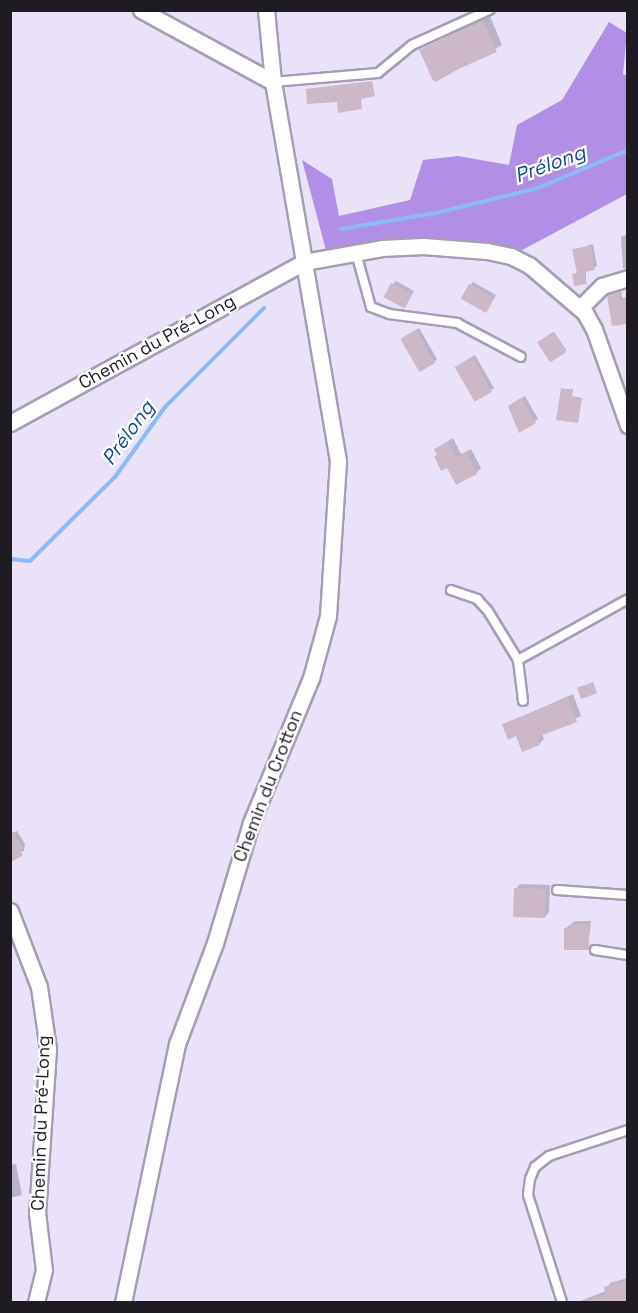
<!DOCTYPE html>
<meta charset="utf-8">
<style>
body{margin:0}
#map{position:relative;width:638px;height:1313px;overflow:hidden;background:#eae2f9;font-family:"Space Grotesk",sans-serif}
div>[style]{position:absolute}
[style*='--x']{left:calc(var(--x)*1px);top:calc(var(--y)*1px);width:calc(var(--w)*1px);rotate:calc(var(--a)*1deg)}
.forest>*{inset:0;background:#b18fe7}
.shadow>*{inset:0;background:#0003;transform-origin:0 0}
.stream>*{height:4px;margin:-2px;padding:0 2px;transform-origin:2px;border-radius:2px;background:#8abaf8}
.building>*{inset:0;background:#cdb8c7;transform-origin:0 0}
.roads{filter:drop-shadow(2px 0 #a59eb3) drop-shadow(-2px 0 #a59eb3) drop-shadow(0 2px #a59eb3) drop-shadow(0 -2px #a59eb3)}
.service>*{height:8px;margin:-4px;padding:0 4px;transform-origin:4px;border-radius:4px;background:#fff}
.minor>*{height:15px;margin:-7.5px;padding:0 7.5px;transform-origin:7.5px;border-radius:7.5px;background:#fff}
span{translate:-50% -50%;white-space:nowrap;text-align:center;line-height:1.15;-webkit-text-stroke:4.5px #fff;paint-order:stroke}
.street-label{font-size:18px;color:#1e1b23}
.water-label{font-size:20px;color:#104c90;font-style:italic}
.frame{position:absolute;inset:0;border:12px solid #1e1b23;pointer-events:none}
</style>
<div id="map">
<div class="forest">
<div style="clip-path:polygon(609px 22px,627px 33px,623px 74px,628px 76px,627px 194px,511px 256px,423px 246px,328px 258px,302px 160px,332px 179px,339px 216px,410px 200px,423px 160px,458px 156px,509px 165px,517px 125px,562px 100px)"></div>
</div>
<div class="shadow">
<div style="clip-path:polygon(490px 16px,502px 45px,435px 82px,420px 50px)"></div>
<div style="clip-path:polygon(628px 234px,628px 269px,623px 268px,621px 237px)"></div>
<div style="clip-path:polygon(593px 244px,597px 266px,586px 270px,586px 283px,574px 274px,578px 272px,574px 250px)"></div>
<div style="clip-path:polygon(396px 281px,414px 291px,407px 303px,393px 284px)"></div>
<div style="clip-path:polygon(473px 282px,496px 295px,488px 309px,462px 298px)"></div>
<div style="clip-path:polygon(621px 290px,622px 298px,628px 297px,628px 322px,613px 325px,608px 296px)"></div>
<div style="clip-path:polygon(419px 328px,437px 359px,434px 362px,405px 336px)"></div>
<div style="left:554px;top:332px;width:22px;height:18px;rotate:56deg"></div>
<div style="clip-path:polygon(475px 355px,494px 388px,491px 390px,460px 364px)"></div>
<div style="clip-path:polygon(562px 389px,573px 389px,572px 396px,582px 398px,578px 421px)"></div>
<div style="clip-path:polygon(525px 396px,538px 419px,520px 431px,514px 421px,513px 403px)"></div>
<div style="clip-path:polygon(453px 438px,461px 454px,471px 449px,481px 468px,476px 473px,435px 449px)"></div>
<div style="clip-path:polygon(573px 694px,581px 716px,542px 734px,544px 739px,539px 744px,503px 725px)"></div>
<div style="clip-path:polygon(17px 831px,25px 844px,24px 851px,10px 854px,10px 834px)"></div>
<div style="clip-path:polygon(520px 884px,550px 885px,549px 912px,545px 917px,516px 889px)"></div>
<div style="clip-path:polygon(575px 921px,591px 921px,588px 948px,565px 929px)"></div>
<div style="clip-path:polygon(16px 1164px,22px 1195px,10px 1198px,10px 1165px)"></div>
<div style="clip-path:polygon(628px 1278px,628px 1302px,578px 1302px,606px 1291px,610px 1283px)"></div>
</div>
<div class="stream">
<div style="--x:341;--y:229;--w:96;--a:-9.6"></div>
<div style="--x:436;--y:213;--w:105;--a:-13.8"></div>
<div style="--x:538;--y:188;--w:98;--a:-22.9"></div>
<div style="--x:10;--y:559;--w:20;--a:6"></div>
<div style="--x:30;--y:561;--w:120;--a:-44.7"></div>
<div style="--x:115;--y:477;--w:86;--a:-54.5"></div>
<div style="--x:165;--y:407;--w:140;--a:-45"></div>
</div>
<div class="building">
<div style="left:483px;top:21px;width:34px;height:70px;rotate:66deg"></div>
<div style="clip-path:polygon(372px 81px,375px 96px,361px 99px,362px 109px,338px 113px,337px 102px,307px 104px,306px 89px)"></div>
<div style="clip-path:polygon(591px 246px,595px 270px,579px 273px,584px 272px,587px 284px,574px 286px,572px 274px,577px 273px,572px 249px)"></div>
<div style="left:391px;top:283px;width:24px;height:16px;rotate:28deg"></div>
<div style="left:469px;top:284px;width:29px;height:17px;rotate:29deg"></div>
<div style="clip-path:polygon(619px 291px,620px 300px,627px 298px,627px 324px,612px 326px,607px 295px)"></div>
<div style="left:416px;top:330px;width:38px;height:18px;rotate:60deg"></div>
<div style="left:553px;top:332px;width:24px;height:19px;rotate:57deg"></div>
<div style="left:472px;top:357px;width:40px;height:20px;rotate:60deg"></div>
<div style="clip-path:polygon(561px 388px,573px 390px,571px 397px,581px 399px,578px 423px,556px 420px)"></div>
<div style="clip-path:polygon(521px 398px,536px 423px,519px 433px,508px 406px)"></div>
<div style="clip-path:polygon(448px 442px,456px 458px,466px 452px,477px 474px,456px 485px,447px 468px,441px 471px,434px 456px,437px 455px,434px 449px)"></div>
<div style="left:593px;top:682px;width:12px;height:17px;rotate:70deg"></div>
<div style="clip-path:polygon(568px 698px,577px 722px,537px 737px,540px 745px,522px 752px,516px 736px,508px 740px,502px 724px)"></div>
<div style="clip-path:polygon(10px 828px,23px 848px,19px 850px,23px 855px,10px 863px)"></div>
<div style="left:514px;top:888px;width:32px;height:29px;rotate:2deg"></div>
<div style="clip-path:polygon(571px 924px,589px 924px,589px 950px,564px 950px,564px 928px,571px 928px)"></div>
<div style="clip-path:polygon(627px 1280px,627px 1302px,585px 1302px,605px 1294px,604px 1287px)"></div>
</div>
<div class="roads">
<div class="service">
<div style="--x:273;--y:82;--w:105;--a:-4.9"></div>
<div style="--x:378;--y:73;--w:44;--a:-39.5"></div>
<div style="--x:412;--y:45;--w:85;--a:-24.4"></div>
<div style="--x:356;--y:253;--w:56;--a:74.5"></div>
<div style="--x:371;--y:307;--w:19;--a:21"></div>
<div style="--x:389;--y:314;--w:69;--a:7.5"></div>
<div style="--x:457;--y:323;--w:72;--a:28"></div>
<div style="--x:451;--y:590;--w:28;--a:19"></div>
<div style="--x:477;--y:599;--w:16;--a:47"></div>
<div style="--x:488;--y:611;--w:57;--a:58.5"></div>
<div style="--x:518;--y:660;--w:126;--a:-29"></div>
<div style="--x:518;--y:660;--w:41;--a:83"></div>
<div style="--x:557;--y:890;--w:71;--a:4"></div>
<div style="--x:595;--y:950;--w:33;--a:9"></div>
<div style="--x:562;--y:1302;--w:112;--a:-107.6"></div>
<div style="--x:528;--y:1195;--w:16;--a:-83"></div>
<div style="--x:530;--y:1179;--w:13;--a:-67"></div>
<div style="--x:535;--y:1167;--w:18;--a:-38"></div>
<div style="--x:549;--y:1156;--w:83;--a:-18.2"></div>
</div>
<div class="minor">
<div style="--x:141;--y:10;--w:150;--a:28.6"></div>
<div style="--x:266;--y:10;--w:72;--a:84.4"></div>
<div style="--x:273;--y:82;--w:183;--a:80.2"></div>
<div style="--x:304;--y:262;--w:79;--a:-10.2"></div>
<div style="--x:382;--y:248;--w:41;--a:-2.8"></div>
<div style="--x:423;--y:246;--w:64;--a:4.5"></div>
<div style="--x:487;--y:251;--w:25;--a:12"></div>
<div style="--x:511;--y:256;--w:20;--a:27"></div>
<div style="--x:529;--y:265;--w:74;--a:40.6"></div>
<div style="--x:585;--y:313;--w:18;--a:61"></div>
<div style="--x:594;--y:329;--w:102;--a:70.5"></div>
<div style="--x:580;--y:308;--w:31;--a:-45"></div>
<div style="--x:602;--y:286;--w:27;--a:-17"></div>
<div style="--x:10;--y:423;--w:335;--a:-28.7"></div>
<div style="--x:304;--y:262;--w:202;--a:80.3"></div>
<div style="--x:338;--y:461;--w:155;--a:93.7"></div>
<div style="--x:328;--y:616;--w:64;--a:105.3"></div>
<div style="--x:311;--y:678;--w:157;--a:112.5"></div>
<div style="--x:251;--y:823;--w:125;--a:106.7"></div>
<div style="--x:215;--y:943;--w:108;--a:110.6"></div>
<div style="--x:177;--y:1044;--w:264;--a:101.8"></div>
<div style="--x:10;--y:911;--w:81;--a:69.1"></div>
<div style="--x:39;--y:987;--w:63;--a:81.7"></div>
<div style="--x:48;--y:1049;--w:164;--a:93.8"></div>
<div style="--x:37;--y:1213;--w:57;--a:83"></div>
<div style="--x:44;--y:1270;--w:33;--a:104"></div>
</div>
</div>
<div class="street-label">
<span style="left:157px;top:342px;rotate:-29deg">Chemin du Pré-Long</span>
<span style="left:268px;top:786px;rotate:-69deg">Chemin du Crotton</span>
<span style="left:41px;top:1123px;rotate:-88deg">Chemin du Pré-Long</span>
</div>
<div class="water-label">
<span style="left:550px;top:164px;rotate:-20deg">Prélong</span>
<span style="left:128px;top:433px;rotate:-54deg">Prélong</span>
</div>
<div class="frame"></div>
</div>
